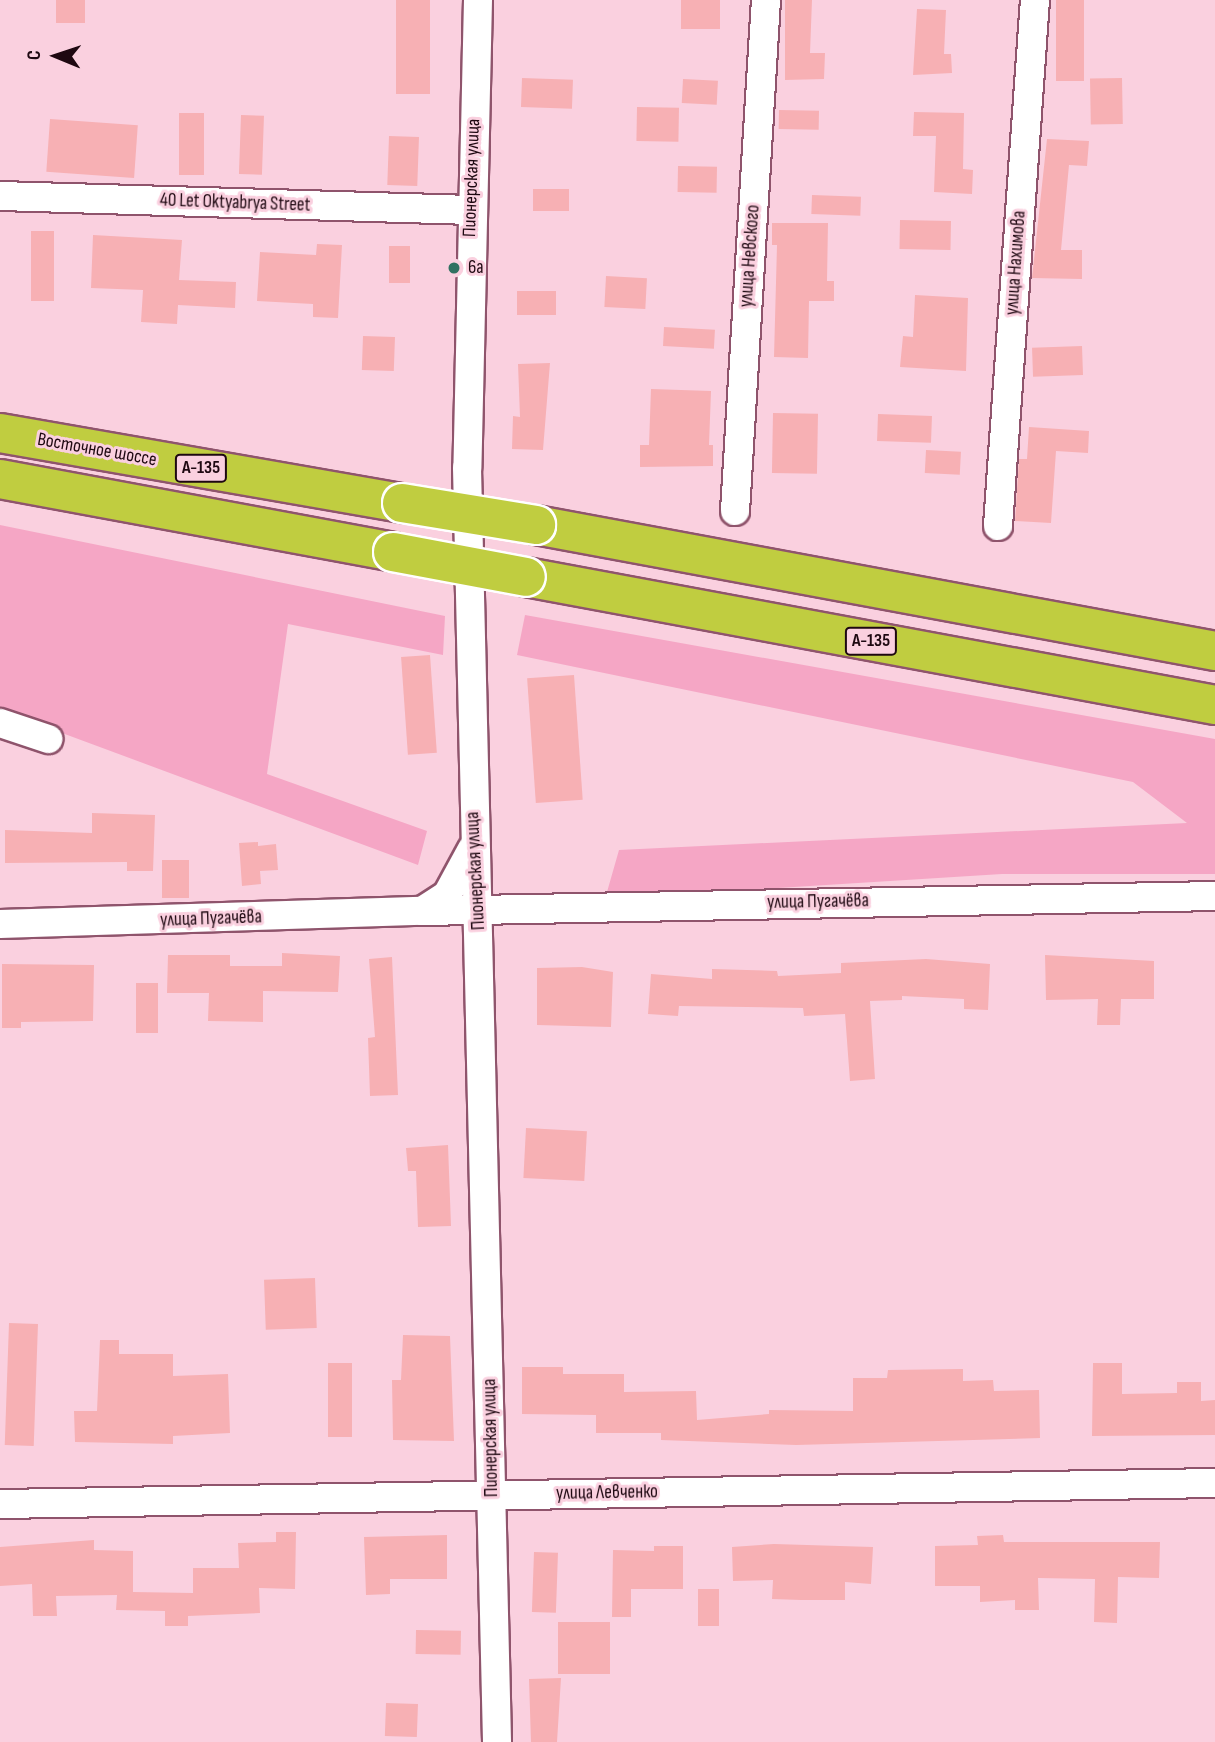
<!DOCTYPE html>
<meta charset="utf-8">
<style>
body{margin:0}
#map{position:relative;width:1215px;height:1742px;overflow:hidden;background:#fad0df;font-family:"Sofia Sans Condensed",sans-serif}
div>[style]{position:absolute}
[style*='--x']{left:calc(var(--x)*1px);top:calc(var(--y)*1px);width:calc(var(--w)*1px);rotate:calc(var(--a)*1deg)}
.green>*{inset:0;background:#f5a6c5}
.building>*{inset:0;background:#f7b0b4;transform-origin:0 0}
.roads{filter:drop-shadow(2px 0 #8f546c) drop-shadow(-2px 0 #8f546c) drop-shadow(0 2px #8f546c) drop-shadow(0 -2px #8f546c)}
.minor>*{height:28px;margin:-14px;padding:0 14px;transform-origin:14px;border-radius:14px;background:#fff}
.highway>*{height:38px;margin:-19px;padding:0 19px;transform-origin:19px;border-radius:19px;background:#c0cd40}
.bridges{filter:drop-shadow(2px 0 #fff) drop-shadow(-2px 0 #fff) drop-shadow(0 2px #fff) drop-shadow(0 -2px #fff)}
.highway-bridge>*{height:38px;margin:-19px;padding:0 19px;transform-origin:19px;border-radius:19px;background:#c0cd40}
.dots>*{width:19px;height:19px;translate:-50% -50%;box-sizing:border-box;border:4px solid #fad0df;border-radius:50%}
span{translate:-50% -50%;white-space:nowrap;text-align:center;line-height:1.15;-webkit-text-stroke:6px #fad0df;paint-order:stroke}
.shield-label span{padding:2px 5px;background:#fad0df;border:2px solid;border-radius:5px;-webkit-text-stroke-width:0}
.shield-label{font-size:18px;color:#1e0811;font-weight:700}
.street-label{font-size:19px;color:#1e0811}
.poi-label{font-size:19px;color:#1e0811}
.left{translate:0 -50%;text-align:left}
.north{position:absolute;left:21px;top:21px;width:70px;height:70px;-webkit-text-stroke:5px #fad0df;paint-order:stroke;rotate:272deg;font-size:19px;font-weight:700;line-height:28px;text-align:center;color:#1e0811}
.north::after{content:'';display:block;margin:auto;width:24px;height:32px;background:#1e0811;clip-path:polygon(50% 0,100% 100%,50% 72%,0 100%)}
</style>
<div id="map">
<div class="green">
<div style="clip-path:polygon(0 525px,445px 616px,443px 655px,288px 624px,267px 774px,427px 831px,418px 865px,0 710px)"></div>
<div style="clip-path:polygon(525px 615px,1215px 739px,1215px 874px,1002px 874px,605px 899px,619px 850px,1187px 823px,1133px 782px,517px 655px)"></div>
</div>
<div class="building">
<div style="left:56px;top:0;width:29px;height:23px"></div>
<div style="left:396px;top:0;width:34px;height:94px"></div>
<div style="left:681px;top:0;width:39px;height:29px"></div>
<div style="clip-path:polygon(785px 0,812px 0,810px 53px,825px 53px,824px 79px,785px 80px)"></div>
<div style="left:1056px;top:0;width:28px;height:81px"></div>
<div style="clip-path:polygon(917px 9px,946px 10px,944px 54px,951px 54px,952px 73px,913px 75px)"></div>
<div style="left:522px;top:78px;width:51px;height:29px;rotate:2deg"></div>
<div style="left:1122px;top:78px;width:46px;height:32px;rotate:89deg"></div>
<div style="left:683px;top:79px;width:35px;height:24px;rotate:3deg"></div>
<div style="left:637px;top:107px;width:42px;height:34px;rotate:1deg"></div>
<div style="left:779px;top:110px;width:40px;height:19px;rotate:1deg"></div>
<div style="clip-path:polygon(914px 112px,964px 113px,963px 169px,973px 170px,972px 194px,934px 192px,936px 136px,913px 136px)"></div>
<div style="left:179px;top:113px;width:25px;height:62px"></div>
<div style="left:241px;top:115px;width:23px;height:59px;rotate:2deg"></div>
<div style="left:50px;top:119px;width:88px;height:53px;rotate:4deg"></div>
<div style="left:389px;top:136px;width:30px;height:49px;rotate:2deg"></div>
<div style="clip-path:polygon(1047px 139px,1089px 141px,1087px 166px,1069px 165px,1061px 250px,1082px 250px,1082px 279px,1032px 278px)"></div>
<div style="left:678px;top:166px;width:39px;height:26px;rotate:1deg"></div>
<div style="left:533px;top:189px;width:36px;height:22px"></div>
<div style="left:812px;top:195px;width:49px;height:19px;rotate:2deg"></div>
<div style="left:900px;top:220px;width:51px;height:29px;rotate:1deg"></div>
<div style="clip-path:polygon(772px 223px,828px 223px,827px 281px,834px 281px,834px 301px,809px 301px,808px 358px,774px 357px,777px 245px,772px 245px)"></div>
<div style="left:31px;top:231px;width:23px;height:70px"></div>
<div style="clip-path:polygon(93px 235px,182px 240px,179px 280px,236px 282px,235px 308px,178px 305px,177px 324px,141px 322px,143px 290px,91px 288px)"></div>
<div style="clip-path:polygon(317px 244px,342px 245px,338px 318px,313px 317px,313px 304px,257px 301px,260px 252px,316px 255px)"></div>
<div style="left:389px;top:246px;width:21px;height:37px"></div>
<div style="left:606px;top:276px;width:41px;height:31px;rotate:3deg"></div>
<div style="left:556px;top:291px;width:24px;height:39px;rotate:90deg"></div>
<div style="clip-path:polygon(915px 295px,968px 298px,966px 371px,900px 367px,903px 336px,913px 337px)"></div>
<div style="left:664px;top:327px;width:51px;height:19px;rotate:3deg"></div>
<div style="left:363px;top:336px;width:32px;height:34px;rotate:2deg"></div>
<div style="left:1082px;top:346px;width:29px;height:50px;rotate:88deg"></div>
<div style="clip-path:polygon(550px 363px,543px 450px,512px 449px,513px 416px,520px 417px,518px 364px)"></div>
<div style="clip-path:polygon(651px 389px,711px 391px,709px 445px,713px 445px,713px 466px,640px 467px,640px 445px,649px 445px)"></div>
<div style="left:773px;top:413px;width:45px;height:60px;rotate:1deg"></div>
<div style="left:878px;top:414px;width:54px;height:27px;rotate:2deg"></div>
<div style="clip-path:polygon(1029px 427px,1089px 431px,1088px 453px,1056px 451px,1051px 523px,1015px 521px,1019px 459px,1027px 459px)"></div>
<div style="left:926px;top:450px;width:35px;height:23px;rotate:3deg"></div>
<div style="left:430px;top:655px;width:98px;height:29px;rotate:86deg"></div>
<div style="left:574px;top:675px;width:125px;height:47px;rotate:86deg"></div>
<div style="clip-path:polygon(92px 813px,155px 815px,153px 871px,127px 871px,127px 862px,5px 863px,5px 830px,92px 833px)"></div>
<div style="clip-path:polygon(258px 842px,258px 846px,276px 844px,278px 870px,260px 871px,261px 884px,242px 886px,239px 843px)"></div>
<div style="left:162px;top:860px;width:27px;height:38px"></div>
<div style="clip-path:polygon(282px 953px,340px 956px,338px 992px,263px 991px,263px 1022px,208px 1021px,209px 993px,167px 993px,168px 955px,230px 955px,230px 966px,282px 966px)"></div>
<div style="clip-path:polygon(1045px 955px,1154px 961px,1154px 999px,1121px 999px,1120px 1025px,1097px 1025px,1098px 999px,1046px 1000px)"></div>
<div style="clip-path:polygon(392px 957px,398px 1095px,370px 1096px,368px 1038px,375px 1037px,369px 959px)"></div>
<div style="clip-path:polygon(926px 959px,990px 964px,988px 1010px,964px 1009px,964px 999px,902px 996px,902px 1000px,870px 1001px,875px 1079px,850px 1081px,845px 1014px,804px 1016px,803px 1008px,679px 1006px,678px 1016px,648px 1014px,651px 974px,712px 979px,712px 969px,777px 971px,778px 976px,841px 973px,841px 963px)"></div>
<div style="clip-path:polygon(2px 964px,94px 965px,93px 1021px,21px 1022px,21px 1028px,2px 1028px)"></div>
<div style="clip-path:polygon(582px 967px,613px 972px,611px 1027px,537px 1025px,537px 968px)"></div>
<div style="left:136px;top:983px;width:22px;height:50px"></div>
<div style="left:526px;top:1128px;width:61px;height:50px;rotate:3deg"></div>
<div style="clip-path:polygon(448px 1145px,451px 1226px,418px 1227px,416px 1171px,408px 1171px,406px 1148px)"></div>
<div style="left:315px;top:1278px;width:50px;height:51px;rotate:88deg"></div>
<div style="left:9px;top:1323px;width:29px;height:122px;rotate:2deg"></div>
<div style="clip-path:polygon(403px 1335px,450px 1336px,454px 1441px,393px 1440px,392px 1380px,401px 1380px)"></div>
<div style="clip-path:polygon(100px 1340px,119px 1340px,119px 1354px,173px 1354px,173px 1376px,228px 1374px,230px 1433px,173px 1436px,173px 1444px,75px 1442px,74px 1411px,97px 1411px)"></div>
<div style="left:328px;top:1363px;width:24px;height:74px"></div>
<div style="clip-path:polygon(1093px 1363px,1122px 1363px,1122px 1394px,1177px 1393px,1177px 1382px,1201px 1382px,1201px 1401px,1215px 1400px,1215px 1435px,1092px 1436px)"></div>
<div style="clip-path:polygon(522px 1367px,563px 1367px,563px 1374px,624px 1374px,624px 1392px,696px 1391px,697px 1420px,769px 1414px,769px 1410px,853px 1411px,853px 1378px,887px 1378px,888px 1370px,963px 1369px,963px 1381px,993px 1380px,994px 1391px,1039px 1390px,1040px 1438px,796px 1445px,661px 1440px,661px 1433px,596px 1433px,596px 1415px,522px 1414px)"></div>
<div style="clip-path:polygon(276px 1532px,296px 1532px,295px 1589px,259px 1588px,260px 1613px,188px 1616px,188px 1626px,165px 1626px,165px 1611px,116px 1610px,117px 1595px,56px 1596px,57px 1616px,33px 1616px,32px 1584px,0 1586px,0 1547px,94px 1540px,94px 1550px,133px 1551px,133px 1592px,193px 1593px,193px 1568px,239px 1568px,238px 1543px,276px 1542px)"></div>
<div style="clip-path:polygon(447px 1535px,447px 1579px,390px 1579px,390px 1594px,366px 1595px,364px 1537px)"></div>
<div style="clip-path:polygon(1003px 1535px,1004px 1542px,1160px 1542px,1159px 1578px,1118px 1577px,1117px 1623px,1094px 1622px,1095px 1579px,1038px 1578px,1039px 1610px,1015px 1610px,1015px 1600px,980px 1602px,980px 1586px,935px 1586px,935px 1546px,978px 1545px,977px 1536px)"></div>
<div style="clip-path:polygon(774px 1544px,873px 1547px,871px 1584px,845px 1582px,845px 1600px,801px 1600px,772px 1599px,773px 1580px,733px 1581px,732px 1547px)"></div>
<div style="clip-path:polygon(654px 1546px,683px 1546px,683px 1589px,631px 1589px,631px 1617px,612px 1617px,613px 1550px,654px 1551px)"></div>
<div style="left:534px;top:1552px;width:24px;height:60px;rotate:2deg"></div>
<div style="left:698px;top:1589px;width:21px;height:37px"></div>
<div style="left:558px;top:1622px;width:52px;height:52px"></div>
<div style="left:416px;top:1630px;width:45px;height:24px;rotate:1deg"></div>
<div style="clip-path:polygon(561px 1678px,557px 1742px,531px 1742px,529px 1679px)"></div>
<div style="left:386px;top:1703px;width:32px;height:33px;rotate:2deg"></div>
</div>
<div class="roads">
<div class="minor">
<div style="--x:478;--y:0;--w:468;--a:91.3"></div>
<div style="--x:467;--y:468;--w:1274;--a:88.65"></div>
<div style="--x:0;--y:196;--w:471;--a:1.7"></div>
<div style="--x:735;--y:511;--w:512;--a:-86.53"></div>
<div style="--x:998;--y:526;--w:527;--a:-85.98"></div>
<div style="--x:0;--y:723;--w:51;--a:18.4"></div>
<div style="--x:422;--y:911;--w:793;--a:-1.08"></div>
<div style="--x:0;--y:924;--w:422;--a:-1.8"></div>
<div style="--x:422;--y:911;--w:30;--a:-33"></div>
<div style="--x:447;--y:895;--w:52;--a:-61.5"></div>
<div style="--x:0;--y:1504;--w:1215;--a:-0.99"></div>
</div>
<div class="highway">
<div style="--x:0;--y:433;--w:408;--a:9.9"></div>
<div style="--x:0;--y:479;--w:400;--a:10.5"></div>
<div style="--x:536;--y:525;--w:691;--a:10.51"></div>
<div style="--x:526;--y:577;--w:701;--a:10.52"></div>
</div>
</div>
<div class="bridges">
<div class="highway-bridge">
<div style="--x:402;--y:503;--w:136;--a:9.3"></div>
<div style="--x:393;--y:552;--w:135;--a:10.6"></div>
</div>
</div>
<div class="dots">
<div style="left:454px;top:268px;background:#307161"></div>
</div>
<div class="shield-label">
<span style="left:201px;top:468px">А-135</span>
<span style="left:871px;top:641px">А-135</span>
</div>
<div class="street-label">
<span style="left:472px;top:178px;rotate:-88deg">Пионерская улица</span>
<span style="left:235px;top:203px;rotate:2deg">40 Let Oktyabrya Street</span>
<span style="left:750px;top:256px;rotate:-86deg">улица Невского</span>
<span style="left:1016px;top:263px;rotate:-86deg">улица Нахимова</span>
<span style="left:97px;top:450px;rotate:10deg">Восточное шоссе</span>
<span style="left:476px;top:871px;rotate:-93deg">Пионерская улица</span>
<span style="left:818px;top:902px;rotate:-1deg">улица Пугачёва</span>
<span style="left:211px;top:919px;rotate:-2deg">улица Пугачёва</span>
<span style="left:491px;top:1438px;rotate:-91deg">Пионерская улица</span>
<span style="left:607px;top:1493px;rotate:-1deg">улица Левченко</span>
</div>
<div class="poi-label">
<span class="left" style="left:468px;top:268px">6а</span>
</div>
<div class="north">С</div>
</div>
